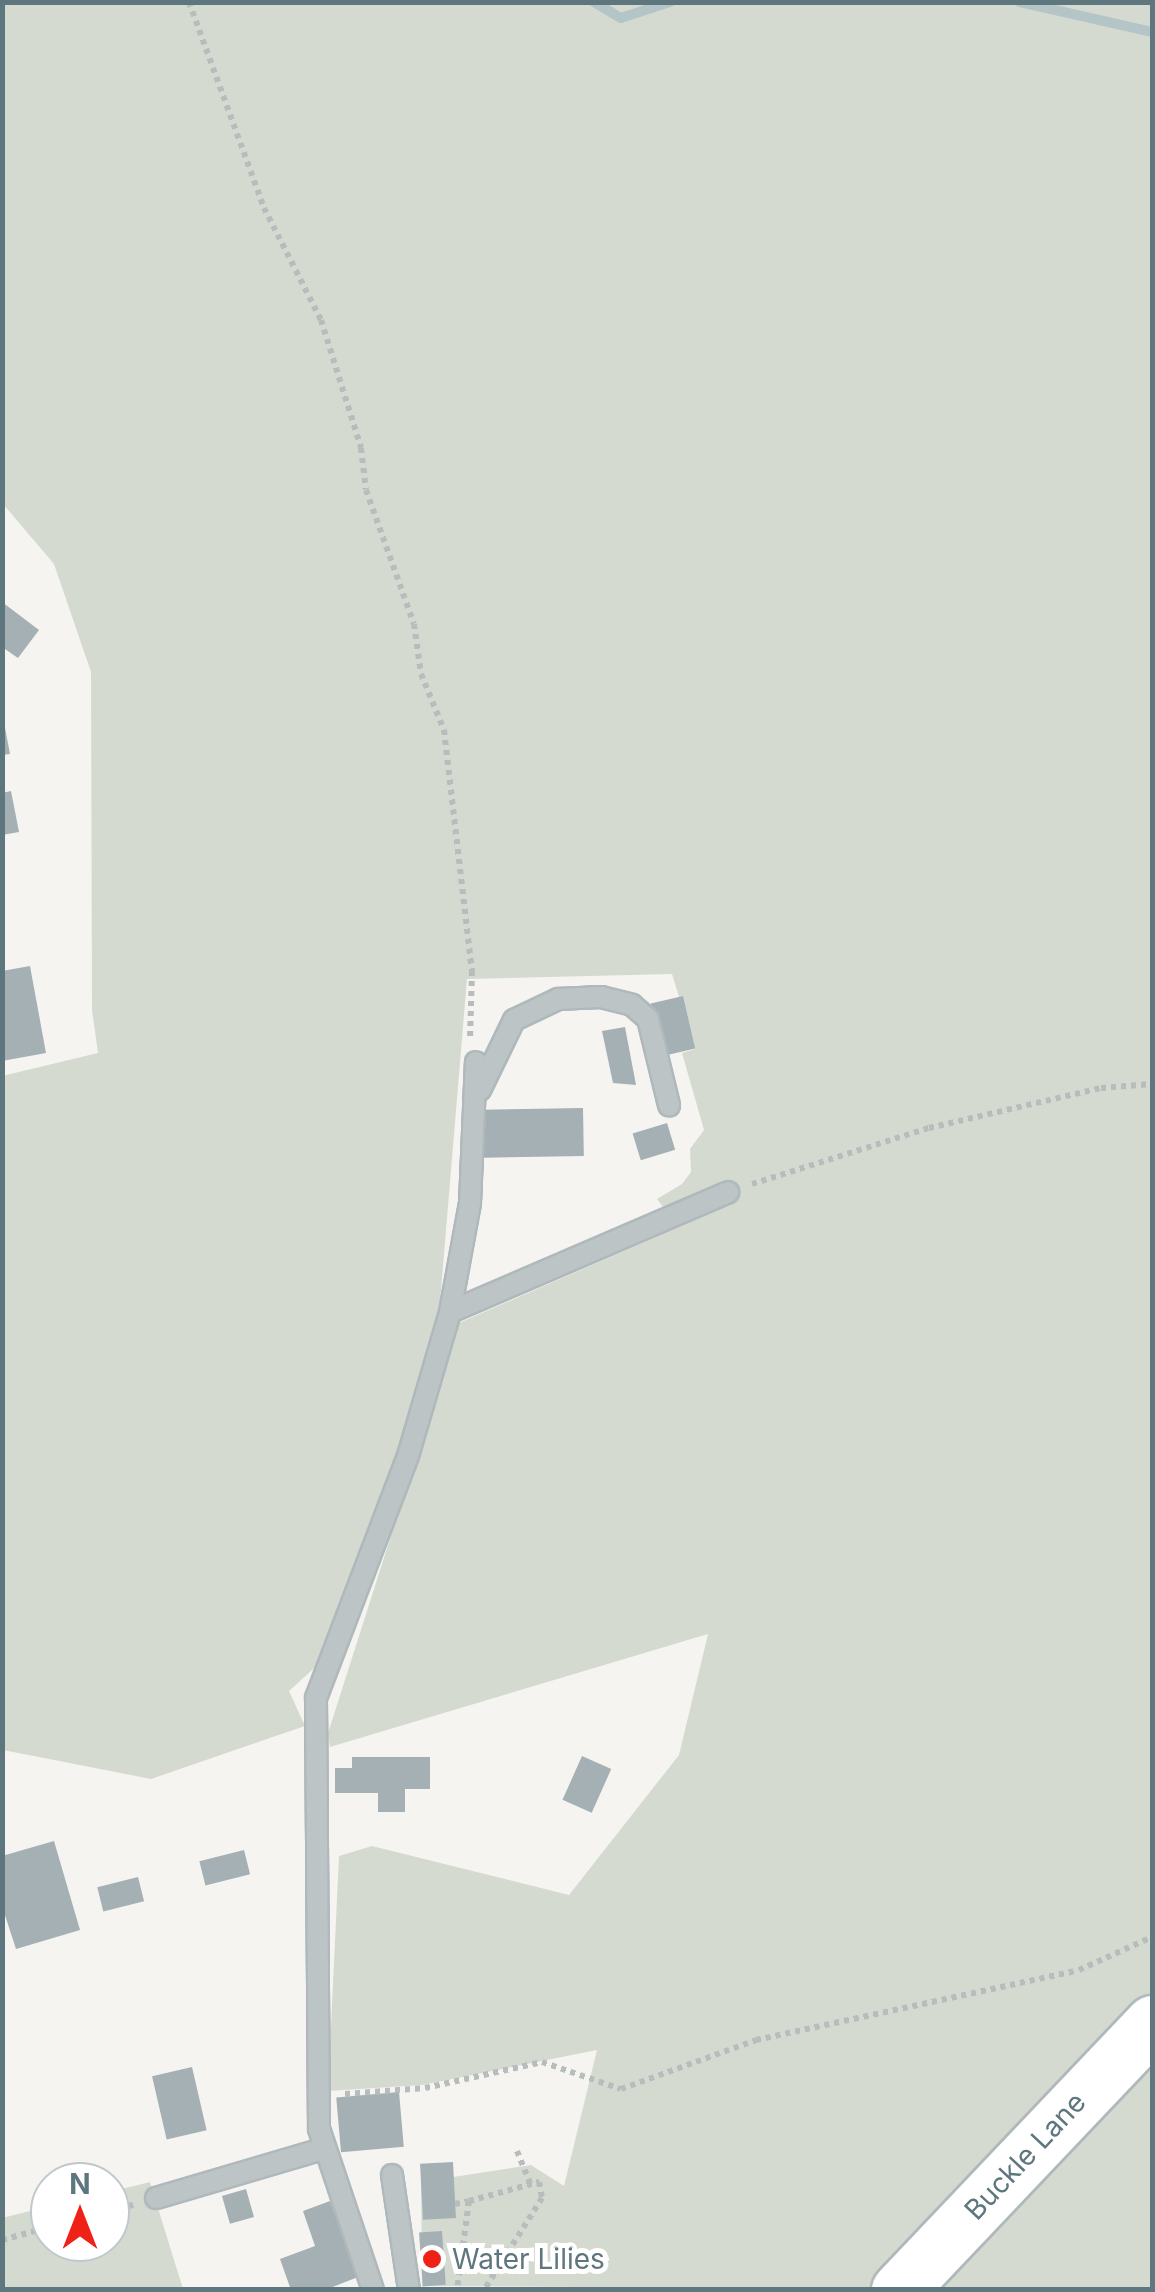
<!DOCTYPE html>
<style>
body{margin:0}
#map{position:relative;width:1155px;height:2292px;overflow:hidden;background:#f5f4f1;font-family:Inter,sans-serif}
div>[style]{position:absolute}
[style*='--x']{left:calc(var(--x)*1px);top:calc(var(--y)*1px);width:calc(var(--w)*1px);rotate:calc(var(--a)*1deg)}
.green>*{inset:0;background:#d5dad0}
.stream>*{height:10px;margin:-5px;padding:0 5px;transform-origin:5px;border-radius:5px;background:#b3c5c7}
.building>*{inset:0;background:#a4b0b3;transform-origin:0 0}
.path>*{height:6px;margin-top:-3px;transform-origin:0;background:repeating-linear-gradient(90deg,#b7bcbd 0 5px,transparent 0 10px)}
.roads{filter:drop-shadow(2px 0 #afb8bb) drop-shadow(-2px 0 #afb8bb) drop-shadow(0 2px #afb8bb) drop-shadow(0 -2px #afb8bb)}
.lane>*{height:20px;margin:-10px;padding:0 10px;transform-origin:10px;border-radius:10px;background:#bdc4c6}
.secondary>*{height:55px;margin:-27.5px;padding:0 27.5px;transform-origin:27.5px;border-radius:27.5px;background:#fff}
.dots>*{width:28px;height:28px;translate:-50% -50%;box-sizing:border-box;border:5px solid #fff;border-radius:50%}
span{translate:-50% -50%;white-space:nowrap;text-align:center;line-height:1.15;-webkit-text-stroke:10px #fff;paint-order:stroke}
.street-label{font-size:28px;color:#5e767e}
.poi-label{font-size:28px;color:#5e767e}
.left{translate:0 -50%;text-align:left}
.frame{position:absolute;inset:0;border:5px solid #5e767e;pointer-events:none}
.north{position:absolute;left:30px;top:2162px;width:100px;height:100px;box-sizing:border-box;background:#fff;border:2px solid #bfc8cb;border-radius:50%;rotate:0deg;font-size:28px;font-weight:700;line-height:40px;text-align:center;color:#5e767e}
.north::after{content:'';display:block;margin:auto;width:35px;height:45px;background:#ef2217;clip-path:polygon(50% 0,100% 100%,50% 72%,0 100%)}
</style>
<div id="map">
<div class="green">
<div style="clip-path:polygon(3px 3px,1152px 3px,1152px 2001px,868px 2289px,422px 2286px,421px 2182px,531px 2165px,564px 2186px,597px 2050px,422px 2085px,328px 2091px,339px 1856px,372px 1846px,569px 1895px,679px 1755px,708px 1634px,330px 1747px,328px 1733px,459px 1323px,730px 1205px,725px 1182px,663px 1207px,657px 1199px,682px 1184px,691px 1172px,690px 1149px,704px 1130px,682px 1053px,695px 1049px,672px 974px,467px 979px,440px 1302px,405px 1437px,322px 1661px,289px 1691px,305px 1726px,151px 1779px,3px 1750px,2px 1076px,98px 1053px,92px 1010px,91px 672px,54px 564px,3px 504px)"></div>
<div style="clip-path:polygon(1152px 2047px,1152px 2289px,937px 2289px)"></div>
<div style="clip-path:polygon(150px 2182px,183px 2289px,3px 2289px,2px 2218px,50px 2206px,50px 2242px,110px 2242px,110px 2192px)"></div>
</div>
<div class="stream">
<div style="--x:594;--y:2;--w:31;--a:31"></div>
<div style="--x:621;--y:18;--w:52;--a:-18.1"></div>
<div style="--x:1020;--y:2;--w:135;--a:12.8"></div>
</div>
<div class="building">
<div style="clip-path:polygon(2px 602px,39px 630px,18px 658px,2px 647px)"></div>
<div style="clip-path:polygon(2px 712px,10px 754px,2px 755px)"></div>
<div style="clip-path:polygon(11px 791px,19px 832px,2px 835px,2px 793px)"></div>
<div style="clip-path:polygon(30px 966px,46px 1053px,2px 1061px,2px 971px)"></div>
<div style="left:683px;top:996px;width:54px;height:33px;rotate:77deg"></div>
<div style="clip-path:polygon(625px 1027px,636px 1085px,613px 1083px,602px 1031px)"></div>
<div style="left:583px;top:1108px;width:48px;height:101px;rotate:89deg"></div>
<div style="left:667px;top:1123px;width:28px;height:36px;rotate:73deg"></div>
<div style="left:582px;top:1756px;width:32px;height:48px;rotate:24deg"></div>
<div style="clip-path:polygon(352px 1757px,430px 1757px,430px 1789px,405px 1789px,405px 1812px,378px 1812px,378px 1793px,335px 1793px,335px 1768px,352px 1768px)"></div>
<div style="clip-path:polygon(54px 1841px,80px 1930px,16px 1949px,2px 1906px,2px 1856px)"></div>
<div style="left:244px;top:1850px;width:25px;height:46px;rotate:76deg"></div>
<div style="left:138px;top:1877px;width:25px;height:42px;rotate:76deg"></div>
<div style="left:192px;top:2067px;width:65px;height:41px;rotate:77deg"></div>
<div style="left:399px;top:2092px;width:55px;height:63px;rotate:85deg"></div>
<div style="left:453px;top:2162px;width:56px;height:33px;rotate:87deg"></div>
<div style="left:246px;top:2189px;width:29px;height:25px;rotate:74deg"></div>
<div style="clip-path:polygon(330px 2201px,358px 2277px,325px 2290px,291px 2290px,280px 2259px,315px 2246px,303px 2211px)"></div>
<div style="left:442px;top:2231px;width:54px;height:23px;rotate:86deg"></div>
</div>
<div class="path">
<div style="--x:189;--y:2;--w:219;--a:70"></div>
<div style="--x:264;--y:208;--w:126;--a:63"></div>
<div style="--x:321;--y:320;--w:134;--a:72.6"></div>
<div style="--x:361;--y:448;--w:42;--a:83.2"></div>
<div style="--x:366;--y:490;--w:142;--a:70.3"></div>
<div style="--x:414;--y:624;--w:50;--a:82"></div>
<div style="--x:421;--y:674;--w:61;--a:67.7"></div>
<div style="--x:444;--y:730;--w:243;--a:83.4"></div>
<div style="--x:472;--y:971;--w:66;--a:91.7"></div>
<div style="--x:752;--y:1184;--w:186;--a:-17.6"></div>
<div style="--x:929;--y:1128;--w:177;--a:-13.1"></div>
<div style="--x:1101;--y:1088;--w:51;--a:-4.5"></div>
<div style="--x:345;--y:2094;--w:80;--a:-4.3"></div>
<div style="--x:425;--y:2088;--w:120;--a:-12.5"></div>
<div style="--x:542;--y:2062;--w:83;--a:18.9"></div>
<div style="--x:621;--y:2089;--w:144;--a:-19.9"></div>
<div style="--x:756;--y:2040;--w:330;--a:-12.2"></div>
<div style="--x:1079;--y:1970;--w:80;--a:-24.3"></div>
<div style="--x:517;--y:2151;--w:35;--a:68"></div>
<div style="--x:469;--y:2201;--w:73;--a:-15.2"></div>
<div style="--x:539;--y:2182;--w:16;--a:79"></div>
<div style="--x:542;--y:2198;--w:109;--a:122.2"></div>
<div style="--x:455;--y:2204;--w:14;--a:-12"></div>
<div style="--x:469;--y:2201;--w:90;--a:97.7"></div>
<div style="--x:110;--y:2211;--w:24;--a:-15"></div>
<div style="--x:2;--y:2240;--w:50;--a:-15.2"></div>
<div style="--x:477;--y:2258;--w:25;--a:45"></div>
</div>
<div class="roads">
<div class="lane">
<div style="--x:480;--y:1090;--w:78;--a:-64.1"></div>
<div style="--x:514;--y:1020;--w:49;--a:-25.5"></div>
<div style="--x:558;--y:999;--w:43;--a:-2.7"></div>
<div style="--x:601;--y:997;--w:32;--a:14"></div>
<div style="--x:632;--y:1005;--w:21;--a:41"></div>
<div style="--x:648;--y:1019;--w:89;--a:76.3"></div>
<div style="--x:450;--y:1312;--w:303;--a:-23.3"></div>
<div style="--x:392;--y:2175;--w:116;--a:81.6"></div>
<div style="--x:156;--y:2198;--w:173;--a:-16.4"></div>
<div style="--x:373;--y:2290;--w:170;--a:-108.5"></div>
<div style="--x:319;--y:2129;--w:431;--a:-90.4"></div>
<div style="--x:316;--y:1698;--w:259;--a:-69.2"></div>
<div style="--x:408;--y:1456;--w:150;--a:-73.7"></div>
<div style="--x:450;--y:1312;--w:111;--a:-79.6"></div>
<div style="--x:470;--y:1203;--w:141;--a:-87.6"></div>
</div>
<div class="secondary">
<div style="--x:899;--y:2290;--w:368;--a:-46.5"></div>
</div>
</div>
<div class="dots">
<div style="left:432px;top:2259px;background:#ef2217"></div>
</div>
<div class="street-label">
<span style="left:1025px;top:2156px;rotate:-47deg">Buckle Lane</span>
</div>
<div class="poi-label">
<span class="left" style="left:452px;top:2259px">Water Lilies</span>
</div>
<div class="frame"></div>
<div class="north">N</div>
</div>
